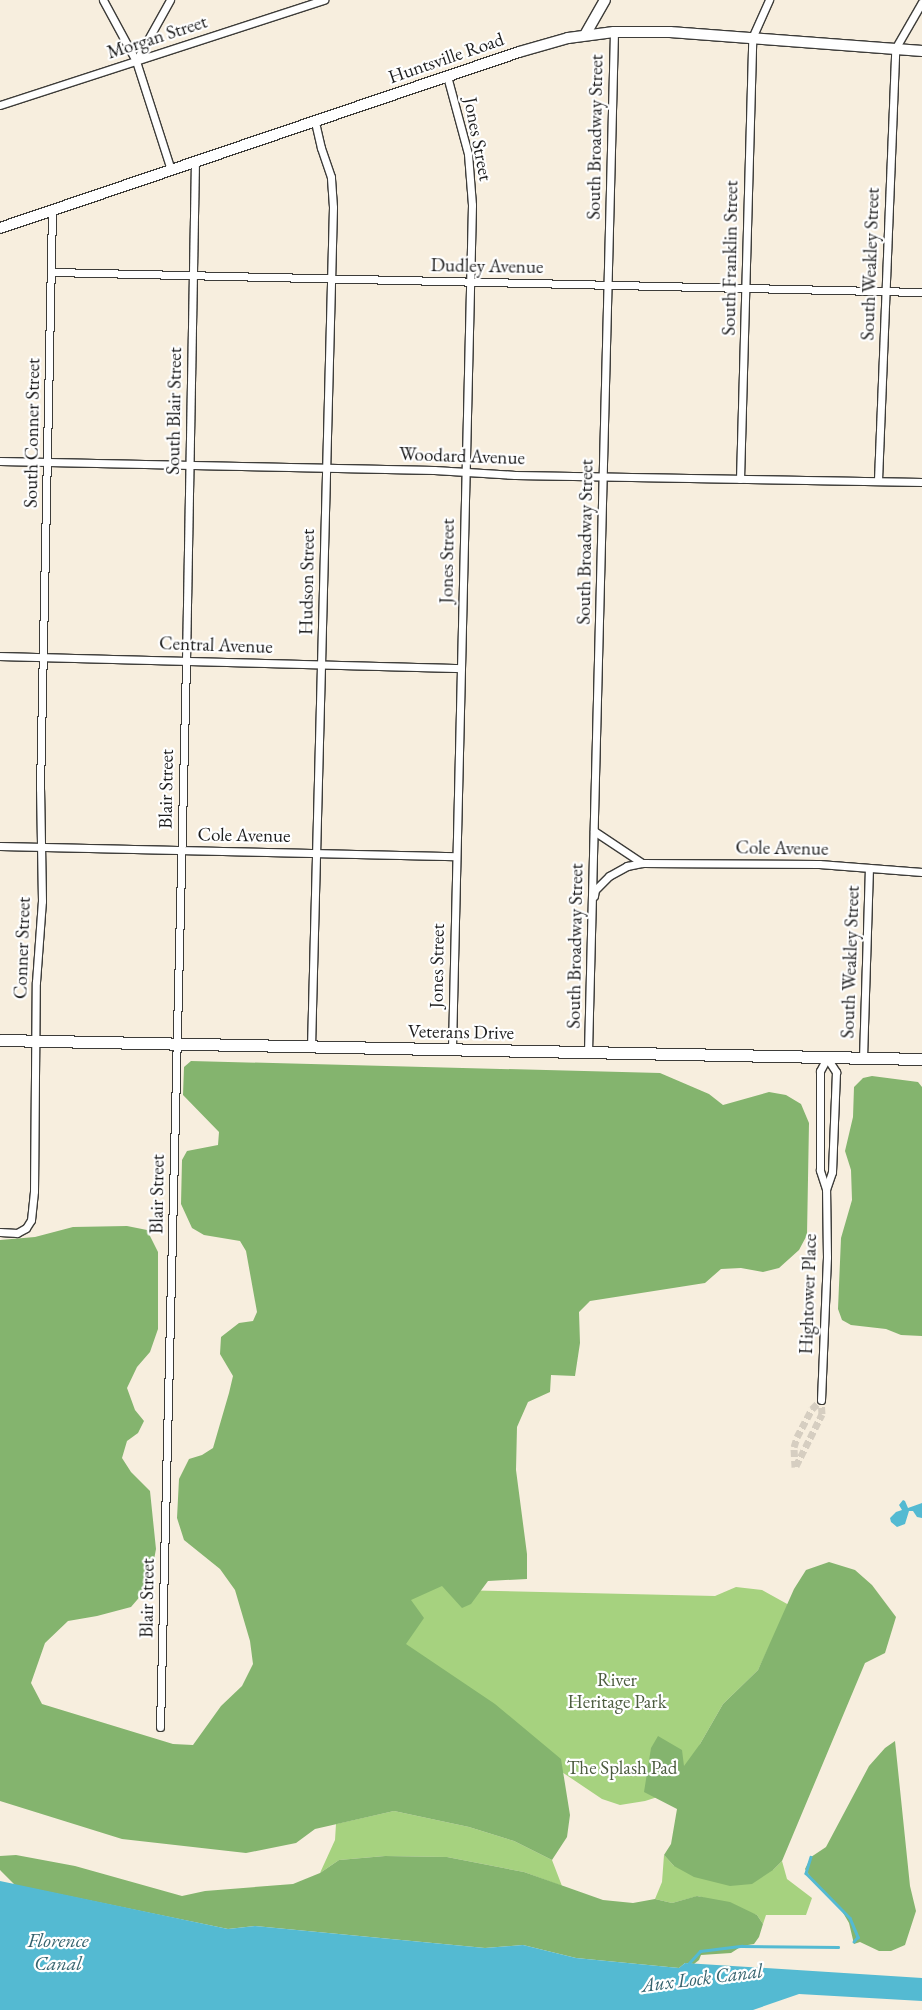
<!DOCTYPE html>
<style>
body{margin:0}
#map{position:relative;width:922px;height:2010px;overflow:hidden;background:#f7eede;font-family:"EB Garamond",serif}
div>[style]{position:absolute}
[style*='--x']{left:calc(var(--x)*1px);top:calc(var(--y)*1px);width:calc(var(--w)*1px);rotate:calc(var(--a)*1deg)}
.green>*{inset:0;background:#a6d27f}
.forest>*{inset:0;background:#84b46e}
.water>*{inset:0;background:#54bad2}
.stream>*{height:2.5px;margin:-1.25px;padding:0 1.25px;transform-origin:1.25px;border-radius:1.25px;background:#54bad2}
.minor-tunnel>*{height:7px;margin-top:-3.5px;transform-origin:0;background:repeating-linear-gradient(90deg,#d6cec1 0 7px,transparent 0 10.5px)}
.roads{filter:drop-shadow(1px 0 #3d3c39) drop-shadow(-1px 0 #3d3c39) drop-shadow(0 1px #3d3c39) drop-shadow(0 -1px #3d3c39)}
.minor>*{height:7px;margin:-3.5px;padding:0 3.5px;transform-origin:3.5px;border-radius:3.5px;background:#fff}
.secondary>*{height:10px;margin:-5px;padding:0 5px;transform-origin:5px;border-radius:5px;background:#fff}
.primary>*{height:11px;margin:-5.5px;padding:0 5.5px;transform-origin:5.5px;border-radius:5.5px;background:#fff}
span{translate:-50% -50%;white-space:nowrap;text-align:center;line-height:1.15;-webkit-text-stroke:4.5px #fff;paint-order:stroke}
.street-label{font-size:19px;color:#1c1c1c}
.park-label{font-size:19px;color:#4c5c3f}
.water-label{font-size:20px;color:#35636e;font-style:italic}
</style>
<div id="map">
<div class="green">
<div style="clip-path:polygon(410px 1547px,453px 1590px,715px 1596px,736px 1587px,762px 1590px,789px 1605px,758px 1670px,723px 1704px,700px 1744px,689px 1787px,645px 1801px,620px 1805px,602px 1799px,550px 1764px,395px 1650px)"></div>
<div style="clip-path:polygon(394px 1811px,469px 1827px,514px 1841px,552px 1860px,562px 1886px,524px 1872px,447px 1857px,385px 1856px,339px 1860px,320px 1873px,335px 1840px,336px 1824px)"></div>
<div style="clip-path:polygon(664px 1855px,674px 1866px,773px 1870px,782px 1861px,787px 1879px,812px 1898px,806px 1915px,766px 1915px,763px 1924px,757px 1915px,698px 1896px,672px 1903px,655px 1899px,662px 1882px)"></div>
</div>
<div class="forest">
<div style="clip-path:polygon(191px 1061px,660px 1073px,709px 1094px,723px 1105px,769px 1092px,786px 1095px,801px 1104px,809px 1123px,807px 1235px,799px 1250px,779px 1268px,763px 1272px,741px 1268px,721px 1269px,705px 1283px,590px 1301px,579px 1312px,580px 1343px,575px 1376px,551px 1375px,550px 1392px,528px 1402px,517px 1427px,516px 1470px,527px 1554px,527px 1579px,488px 1581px,471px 1604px,462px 1608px,442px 1586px,411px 1600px,424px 1618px,406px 1644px,495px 1704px,561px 1759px,570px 1815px,567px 1837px,552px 1860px,514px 1841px,469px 1827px,394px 1811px,315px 1829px,296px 1843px,246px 1853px,122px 1839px,0 1801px,0 1240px,35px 1237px,73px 1227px,127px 1226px,147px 1230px,158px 1252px,158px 1329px,150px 1352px,137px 1367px,127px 1388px,135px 1410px,144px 1421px,138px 1433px,127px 1441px,122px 1458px,131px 1472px,150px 1491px,156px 1549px,149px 1586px,131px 1607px,97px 1616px,68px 1621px,45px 1643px,31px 1683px,42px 1704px,173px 1744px,193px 1745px,221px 1706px,242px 1686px,253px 1664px,250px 1641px,235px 1590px,220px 1569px,184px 1540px,177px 1518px,179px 1479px,189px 1459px,202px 1455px,213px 1448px,229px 1393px,233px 1376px,220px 1354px,221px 1337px,239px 1323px,253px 1321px,257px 1312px,246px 1251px,240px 1241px,204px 1235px,192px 1228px,181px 1204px,182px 1160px,187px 1151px,218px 1145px,219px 1132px,183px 1095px,184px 1067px)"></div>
<div style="clip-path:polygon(872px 1076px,918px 1082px,922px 1087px,922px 1336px,901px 1335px,886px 1329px,851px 1325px,842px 1320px,838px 1309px,841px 1238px,852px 1200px,851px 1170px,845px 1151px,853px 1117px,854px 1087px,863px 1078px)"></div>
<div style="clip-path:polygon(829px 1562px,855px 1570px,872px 1585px,896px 1617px,885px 1653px,865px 1663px,782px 1861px,773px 1870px,752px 1884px,730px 1886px,694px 1877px,674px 1866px,664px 1855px,671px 1844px,677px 1809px,644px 1792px,651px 1748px,658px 1736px,682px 1750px,684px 1766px,700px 1744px,723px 1704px,758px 1670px,794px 1589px,806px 1570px)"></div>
<div style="clip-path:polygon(895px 1741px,910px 1886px,916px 1911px,905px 1945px,891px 1951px,879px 1951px,860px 1942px,854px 1944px,849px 1923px,842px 1911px,814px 1882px,805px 1869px,811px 1857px,826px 1847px,869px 1766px,885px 1748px)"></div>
<div style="clip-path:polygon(16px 1855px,75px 1866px,182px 1896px,205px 1891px,293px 1884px,320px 1873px,339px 1860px,385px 1856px,447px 1857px,524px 1872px,603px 1900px,633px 1903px,655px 1899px,672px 1903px,697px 1896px,730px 1902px,757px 1915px,763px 1924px,759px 1937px,754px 1944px,742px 1946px,731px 1953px,701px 1955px,699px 1960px,694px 1964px,685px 1963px,679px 1968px,576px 1958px,523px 1945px,485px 1948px,255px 1926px,228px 1929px,15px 1885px,0 1870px,0 1856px)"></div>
</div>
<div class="water">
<div style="clip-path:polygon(903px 1500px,905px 1501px,908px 1508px,922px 1503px,922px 1518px,917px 1517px,913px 1511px,909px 1511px,905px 1524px,897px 1527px,891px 1522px,890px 1518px,896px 1512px,902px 1510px,899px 1505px)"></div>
<div style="clip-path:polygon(0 1881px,228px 1929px,255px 1926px,485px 1948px,523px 1945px,576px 1958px,679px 1968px,685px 1963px,922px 1978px,922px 2001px,799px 1994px,753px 2010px,0 2010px)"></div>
</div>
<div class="stream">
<div style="--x:811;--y:1857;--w:17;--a:107"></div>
<div style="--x:806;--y:1873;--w:63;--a:45.6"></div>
<div style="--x:850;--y:1918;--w:21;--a:67"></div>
<div style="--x:858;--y:1937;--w:6;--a:129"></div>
<div style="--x:689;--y:1963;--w:16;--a:-47"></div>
<div style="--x:700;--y:1951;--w:16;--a:-7"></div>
<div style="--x:716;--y:1949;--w:26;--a:-7"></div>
<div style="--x:742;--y:1946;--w:96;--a:0.6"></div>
</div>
<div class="minor-tunnel">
<div style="--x:796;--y:1466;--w:58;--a:-63.4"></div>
<div style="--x:822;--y:1414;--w:14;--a:-94"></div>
<div style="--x:795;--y:1467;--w:20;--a:-93"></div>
<div style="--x:794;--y:1447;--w:10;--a:-73"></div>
<div style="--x:797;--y:1437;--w:32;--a:-62"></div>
<div style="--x:812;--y:1409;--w:13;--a:-45"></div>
</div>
<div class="roads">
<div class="minor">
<div style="--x:103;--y:0;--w:69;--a:61.6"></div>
<div style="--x:136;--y:61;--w:114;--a:72.2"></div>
<div style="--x:136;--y:61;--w:70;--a:-60.9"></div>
<div style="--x:447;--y:76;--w:81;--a:74.9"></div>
<div style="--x:468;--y:154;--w:51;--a:85.5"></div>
<div style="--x:472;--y:205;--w:844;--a:91.36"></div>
<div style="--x:0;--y:105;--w:341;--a:-18"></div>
<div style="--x:52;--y:272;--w:870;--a:1.32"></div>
<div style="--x:0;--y:461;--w:434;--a:1.2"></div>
<div style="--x:434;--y:470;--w:81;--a:3.5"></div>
<div style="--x:515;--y:475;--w:407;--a:1"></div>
<div style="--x:740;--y:479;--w:441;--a:-88.4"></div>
<div style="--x:752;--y:38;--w:42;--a:-65.9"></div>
<div style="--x:878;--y:480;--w:431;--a:-87.7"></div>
<div style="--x:895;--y:49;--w:54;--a:-60.1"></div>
<div style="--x:0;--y:656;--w:461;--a:1.5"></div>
<div style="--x:594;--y:831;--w:58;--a:33.7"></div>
<div style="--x:642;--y:863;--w:177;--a:0.3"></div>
<div style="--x:819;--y:864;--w:103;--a:4.4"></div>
<div style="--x:0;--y:846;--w:456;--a:1.3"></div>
<div style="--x:594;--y:896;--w:6;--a:-81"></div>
<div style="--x:595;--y:890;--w:20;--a:-45"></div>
<div style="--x:609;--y:876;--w:21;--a:-29"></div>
<div style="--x:627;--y:866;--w:15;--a:-11"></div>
<div style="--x:311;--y:1047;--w:840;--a:-88.5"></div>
<div style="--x:333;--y:207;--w:30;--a:-94"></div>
<div style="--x:331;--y:177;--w:31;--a:-109"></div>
<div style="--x:321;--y:148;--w:28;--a:-103"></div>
<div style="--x:588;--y:1052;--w:1020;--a:-88.54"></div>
<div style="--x:863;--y:1058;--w:190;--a:-88.2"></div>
<div style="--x:0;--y:1232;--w:17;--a:3"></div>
<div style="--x:17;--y:1233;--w:10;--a:-29"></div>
<div style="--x:26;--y:1228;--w:9;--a:-58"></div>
<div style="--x:31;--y:1220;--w:29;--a:-84"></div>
<div style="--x:34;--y:1191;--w:209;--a:-89.5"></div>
<div style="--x:36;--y:982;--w:81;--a:-85.8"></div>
<div style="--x:42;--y:901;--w:112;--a:-91"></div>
<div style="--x:40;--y:789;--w:579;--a:-88.81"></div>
<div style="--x:821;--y:1400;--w:143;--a:-87.6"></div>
<div style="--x:827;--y:1257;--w:68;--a:-90.8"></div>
<div style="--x:826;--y:1189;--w:20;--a:-108"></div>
<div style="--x:820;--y:1170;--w:99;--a:-90"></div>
<div style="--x:820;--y:1071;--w:15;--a:-62"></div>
<div style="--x:827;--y:1058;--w:17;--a:57"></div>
<div style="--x:836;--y:1072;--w:100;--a:92.3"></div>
<div style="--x:832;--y:1172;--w:18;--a:109"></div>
<div style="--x:160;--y:1727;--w:1066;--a:-88.6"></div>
<div style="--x:186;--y:661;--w:500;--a:-88.97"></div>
</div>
<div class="secondary">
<div style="--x:585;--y:35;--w:40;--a:-60.3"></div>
<div style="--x:0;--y:228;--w:548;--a:-18.73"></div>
<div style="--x:519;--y:52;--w:51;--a:-15.9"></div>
<div style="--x:568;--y:38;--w:46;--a:-7.4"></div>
<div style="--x:614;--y:32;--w:56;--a:0"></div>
<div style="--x:670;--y:32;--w:253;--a:4.3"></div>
</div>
<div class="primary">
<div style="--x:0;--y:1040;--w:922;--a:1.18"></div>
</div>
</div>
<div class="street-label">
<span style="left:157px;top:37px;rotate:-18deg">Morgan Street</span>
<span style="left:446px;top:58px;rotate:-19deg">Huntsville Road</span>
<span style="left:595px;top:137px;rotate:-89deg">South Broadway Street</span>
<span style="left:478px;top:139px;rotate:79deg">Jones Street</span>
<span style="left:730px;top:258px;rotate:-89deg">South Franklin Street</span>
<span style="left:870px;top:264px;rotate:-88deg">South Weakley Street</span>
<span style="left:487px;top:266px;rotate:1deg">Dudley Avenue</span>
<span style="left:174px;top:411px;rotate:-89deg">South Blair Street</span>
<span style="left:32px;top:433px;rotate:-89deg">South Conner Street</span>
<span style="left:462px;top:456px;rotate:2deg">Woodard Avenue</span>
<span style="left:585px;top:542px;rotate:-89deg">South Broadway Street</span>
<span style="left:447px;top:561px;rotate:-89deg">Jones Street</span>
<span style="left:307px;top:582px;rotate:-89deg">Hudson Street</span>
<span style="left:216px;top:645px;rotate:2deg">Central Avenue</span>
<span style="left:166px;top:789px;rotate:-89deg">Blair Street</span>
<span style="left:244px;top:835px;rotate:1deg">Cole Avenue</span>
<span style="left:782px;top:848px;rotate:1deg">Cole Avenue</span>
<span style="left:575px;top:946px;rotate:-89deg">South Broadway Street</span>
<span style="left:22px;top:948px;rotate:-88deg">Conner Street</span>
<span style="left:850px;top:962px;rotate:-88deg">South Weakley Street</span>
<span style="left:437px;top:966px;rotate:-89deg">Jones Street</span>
<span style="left:461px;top:1032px;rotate:1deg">Veterans Drive</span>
<span style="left:157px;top:1194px;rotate:-89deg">Blair Street</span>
<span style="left:808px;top:1294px;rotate:-88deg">Hightower Place</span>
<span style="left:147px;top:1598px;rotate:-89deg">Blair Street</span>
</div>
<div class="park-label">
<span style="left:617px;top:1691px">River<br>Heritage Park</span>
<span style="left:622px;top:1768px">The Splash Pad</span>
</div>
<div class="water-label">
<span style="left:58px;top:1952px">Florence<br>Canal</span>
<span style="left:702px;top:1978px;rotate:-7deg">Aux Lock Canal</span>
</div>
</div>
